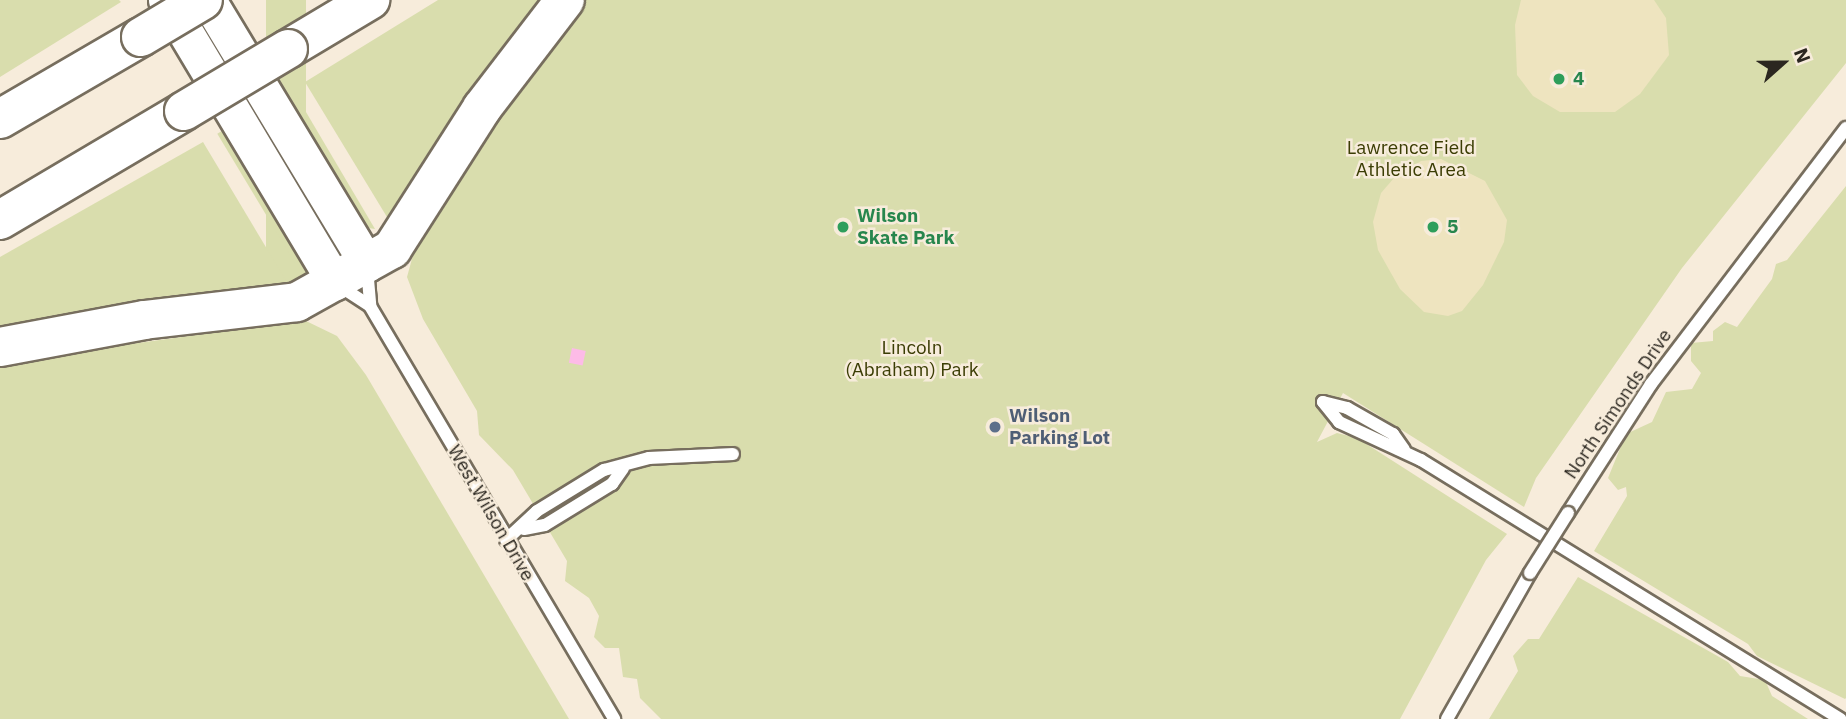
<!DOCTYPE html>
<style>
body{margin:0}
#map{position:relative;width:1846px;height:719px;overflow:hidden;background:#f7ecdb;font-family:"IBM Plex Sans",sans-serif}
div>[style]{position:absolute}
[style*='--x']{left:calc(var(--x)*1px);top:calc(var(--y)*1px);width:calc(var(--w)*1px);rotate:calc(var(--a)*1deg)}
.green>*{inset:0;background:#d9ddad;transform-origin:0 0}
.sand>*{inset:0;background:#eee4bf}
.building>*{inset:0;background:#fdbbe7;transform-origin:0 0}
.roads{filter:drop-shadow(2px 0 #776e5e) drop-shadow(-2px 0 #776e5e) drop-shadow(0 2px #776e5e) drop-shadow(0 -2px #776e5e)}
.lane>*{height:12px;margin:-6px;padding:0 6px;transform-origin:6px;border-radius:6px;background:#fff}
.secondary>*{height:35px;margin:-17.5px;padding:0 17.5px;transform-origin:17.5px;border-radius:17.5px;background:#fff}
.highway>*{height:38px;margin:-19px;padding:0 19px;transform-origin:19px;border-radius:19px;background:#fff}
.bridges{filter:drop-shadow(2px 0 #776e5e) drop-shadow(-2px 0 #776e5e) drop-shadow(0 2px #776e5e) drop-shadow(0 -2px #776e5e)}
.lane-bridge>*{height:12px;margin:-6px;padding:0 6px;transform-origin:6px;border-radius:6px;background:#fff}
.highway-bridge>*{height:38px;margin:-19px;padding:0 19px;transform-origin:19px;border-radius:19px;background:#fff}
.dots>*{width:19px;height:19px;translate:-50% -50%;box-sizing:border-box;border:4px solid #f7ecdb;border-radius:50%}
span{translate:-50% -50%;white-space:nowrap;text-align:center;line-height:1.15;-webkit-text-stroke:5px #f7ecdb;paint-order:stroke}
.leisure-label{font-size:19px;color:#27864d;font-weight:700}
.left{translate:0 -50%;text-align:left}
.park-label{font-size:19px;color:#3b3d04}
.street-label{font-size:19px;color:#2b2720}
.service-label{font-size:19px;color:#4e5e75;font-weight:700}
.north{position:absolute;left:1748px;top:28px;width:70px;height:70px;-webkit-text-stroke:5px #f7ecdb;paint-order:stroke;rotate:69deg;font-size:19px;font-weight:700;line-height:28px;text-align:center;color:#2b2720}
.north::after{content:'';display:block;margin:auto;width:24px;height:32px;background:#2b2720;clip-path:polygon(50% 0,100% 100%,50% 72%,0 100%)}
</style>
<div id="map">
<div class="green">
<div style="clip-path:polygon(0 0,119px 0,121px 2px,0 77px)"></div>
<div style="left:266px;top:0;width:40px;height:309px"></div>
<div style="clip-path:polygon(438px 0,549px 0,390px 222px,305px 82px)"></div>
<div style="clip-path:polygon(586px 0,1846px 0,1846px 63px,1682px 268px,1536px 478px,1524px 507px,1343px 393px,1317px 442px,1337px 433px,1357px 438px,1507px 534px,1486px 560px,1400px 719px,661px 719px,640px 698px,637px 679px,623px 677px,619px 648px,605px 648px,594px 637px,599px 616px,589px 598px,565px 581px,567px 561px,513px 470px,479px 435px,477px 411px,423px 319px,407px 277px,418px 237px,537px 57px)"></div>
<div style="clip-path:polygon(293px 90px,375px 229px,362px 227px,283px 95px)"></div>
<div style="left:225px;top:129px;width:151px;height:9px;rotate:59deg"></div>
<div style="clip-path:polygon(203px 142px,288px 284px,0 333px,0 257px)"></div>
<div style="clip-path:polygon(1846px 186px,1846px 698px,1845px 699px,1757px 656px,1748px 644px,1594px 551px,1627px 496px,1626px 487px,1618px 490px,1608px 478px,1626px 434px,1652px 422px,1666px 392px,1692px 389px,1701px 373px,1691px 361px,1691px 343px,1713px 341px,1713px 331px,1725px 322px,1737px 327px,1772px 279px,1776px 264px,1787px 260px)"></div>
<div style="clip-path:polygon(304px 320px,337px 336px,366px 375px,569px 719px,0 719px,0 362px)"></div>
<div style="clip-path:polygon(1578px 577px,1728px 662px,1740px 676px,1765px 680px,1772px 696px,1808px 719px,1489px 719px,1518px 671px,1513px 656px,1528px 639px,1539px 639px)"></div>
</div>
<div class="sand">
<div style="clip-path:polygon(1521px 0,1654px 0,1666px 18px,1669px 55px,1640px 94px,1615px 112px,1560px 112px,1533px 96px,1517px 75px,1515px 25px)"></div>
<div style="clip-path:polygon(1441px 159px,1485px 181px,1507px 220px,1504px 242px,1483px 285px,1462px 311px,1448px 316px,1424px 312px,1400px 289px,1378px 250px,1373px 222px,1381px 193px,1394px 178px,1421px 161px)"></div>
</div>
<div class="building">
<div style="left:572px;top:348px;width:14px;height:15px;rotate:12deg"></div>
</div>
<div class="roads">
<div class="lane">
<div style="--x:367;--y:268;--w:38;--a:85"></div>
<div style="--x:338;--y:285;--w:38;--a:33"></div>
<div style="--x:370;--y:306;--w:480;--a:59.4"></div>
<div style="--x:1323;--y:402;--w:26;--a:51"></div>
<div style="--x:1339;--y:422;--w:90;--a:24.9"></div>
<div style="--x:1421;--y:460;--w:493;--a:31.7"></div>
<div style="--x:1323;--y:402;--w:25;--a:14"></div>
<div style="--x:1347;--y:408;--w:53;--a:29.5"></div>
<div style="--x:1393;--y:434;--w:19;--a:55"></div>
<div style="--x:1568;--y:513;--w:153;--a:-57.2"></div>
<div style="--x:1651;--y:384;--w:322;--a:-52.7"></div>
<div style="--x:524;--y:529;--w:21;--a:-11"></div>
<div style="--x:545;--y:525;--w:79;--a:-31.5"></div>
<div style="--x:612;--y:484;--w:19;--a:-55"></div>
<div style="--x:506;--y:540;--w:42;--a:-43.1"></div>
<div style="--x:537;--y:511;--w:79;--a:-31.5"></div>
<div style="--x:604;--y:470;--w:47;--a:-14.9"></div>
<div style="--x:649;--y:458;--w:84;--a:-2.7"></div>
<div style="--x:1447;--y:719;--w:168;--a:-60.4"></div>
</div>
<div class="secondary">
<div style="--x:166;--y:0;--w:329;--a:59.1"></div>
<div style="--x:208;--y:0;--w:308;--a:58.9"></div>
</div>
<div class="highway">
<div style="--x:288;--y:49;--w:96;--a:-30.9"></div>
<div style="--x:0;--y:119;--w:163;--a:-30.2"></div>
<div style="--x:0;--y:220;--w:214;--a:-30.6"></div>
<div style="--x:0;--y:347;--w:147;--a:-10.6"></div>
<div style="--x:144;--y:320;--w:154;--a:-6.7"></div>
<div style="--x:297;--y:302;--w:109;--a:-29.2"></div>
<div style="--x:392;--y:249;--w:167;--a:-57.4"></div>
<div style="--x:482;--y:108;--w:136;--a:-52.5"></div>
</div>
</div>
<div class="bridges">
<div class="lane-bridge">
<div style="--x:1530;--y:573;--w:71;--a:-57.7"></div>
</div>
<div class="highway-bridge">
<div style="--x:141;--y:37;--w:72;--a:-30.8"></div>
<div style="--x:184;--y:111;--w:121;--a:-30.8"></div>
</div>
</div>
<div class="dots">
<div style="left:1559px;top:79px;background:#2e9e5b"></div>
<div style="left:843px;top:227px;background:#2e9e5b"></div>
<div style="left:1433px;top:227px;background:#2e9e5b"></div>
<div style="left:995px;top:427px;background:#5c6f8a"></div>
</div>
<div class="leisure-label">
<span class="left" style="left:1573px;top:79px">4</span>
<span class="left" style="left:857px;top:227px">Wilson<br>Skate Park</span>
<span class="left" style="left:1447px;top:227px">5</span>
</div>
<div class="park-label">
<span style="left:1411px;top:159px">Lawrence Field<br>Athletic Area</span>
<span style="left:912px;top:359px">Lincoln<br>(Abraham) Park</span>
</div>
<div class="street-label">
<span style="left:1618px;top:404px;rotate:-56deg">North Simonds Drive</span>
<span style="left:491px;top:513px;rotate:60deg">West Wilson Drive</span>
</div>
<div class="service-label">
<span class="left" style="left:1009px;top:427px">Wilson<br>Parking Lot</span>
</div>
<div class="north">N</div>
</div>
